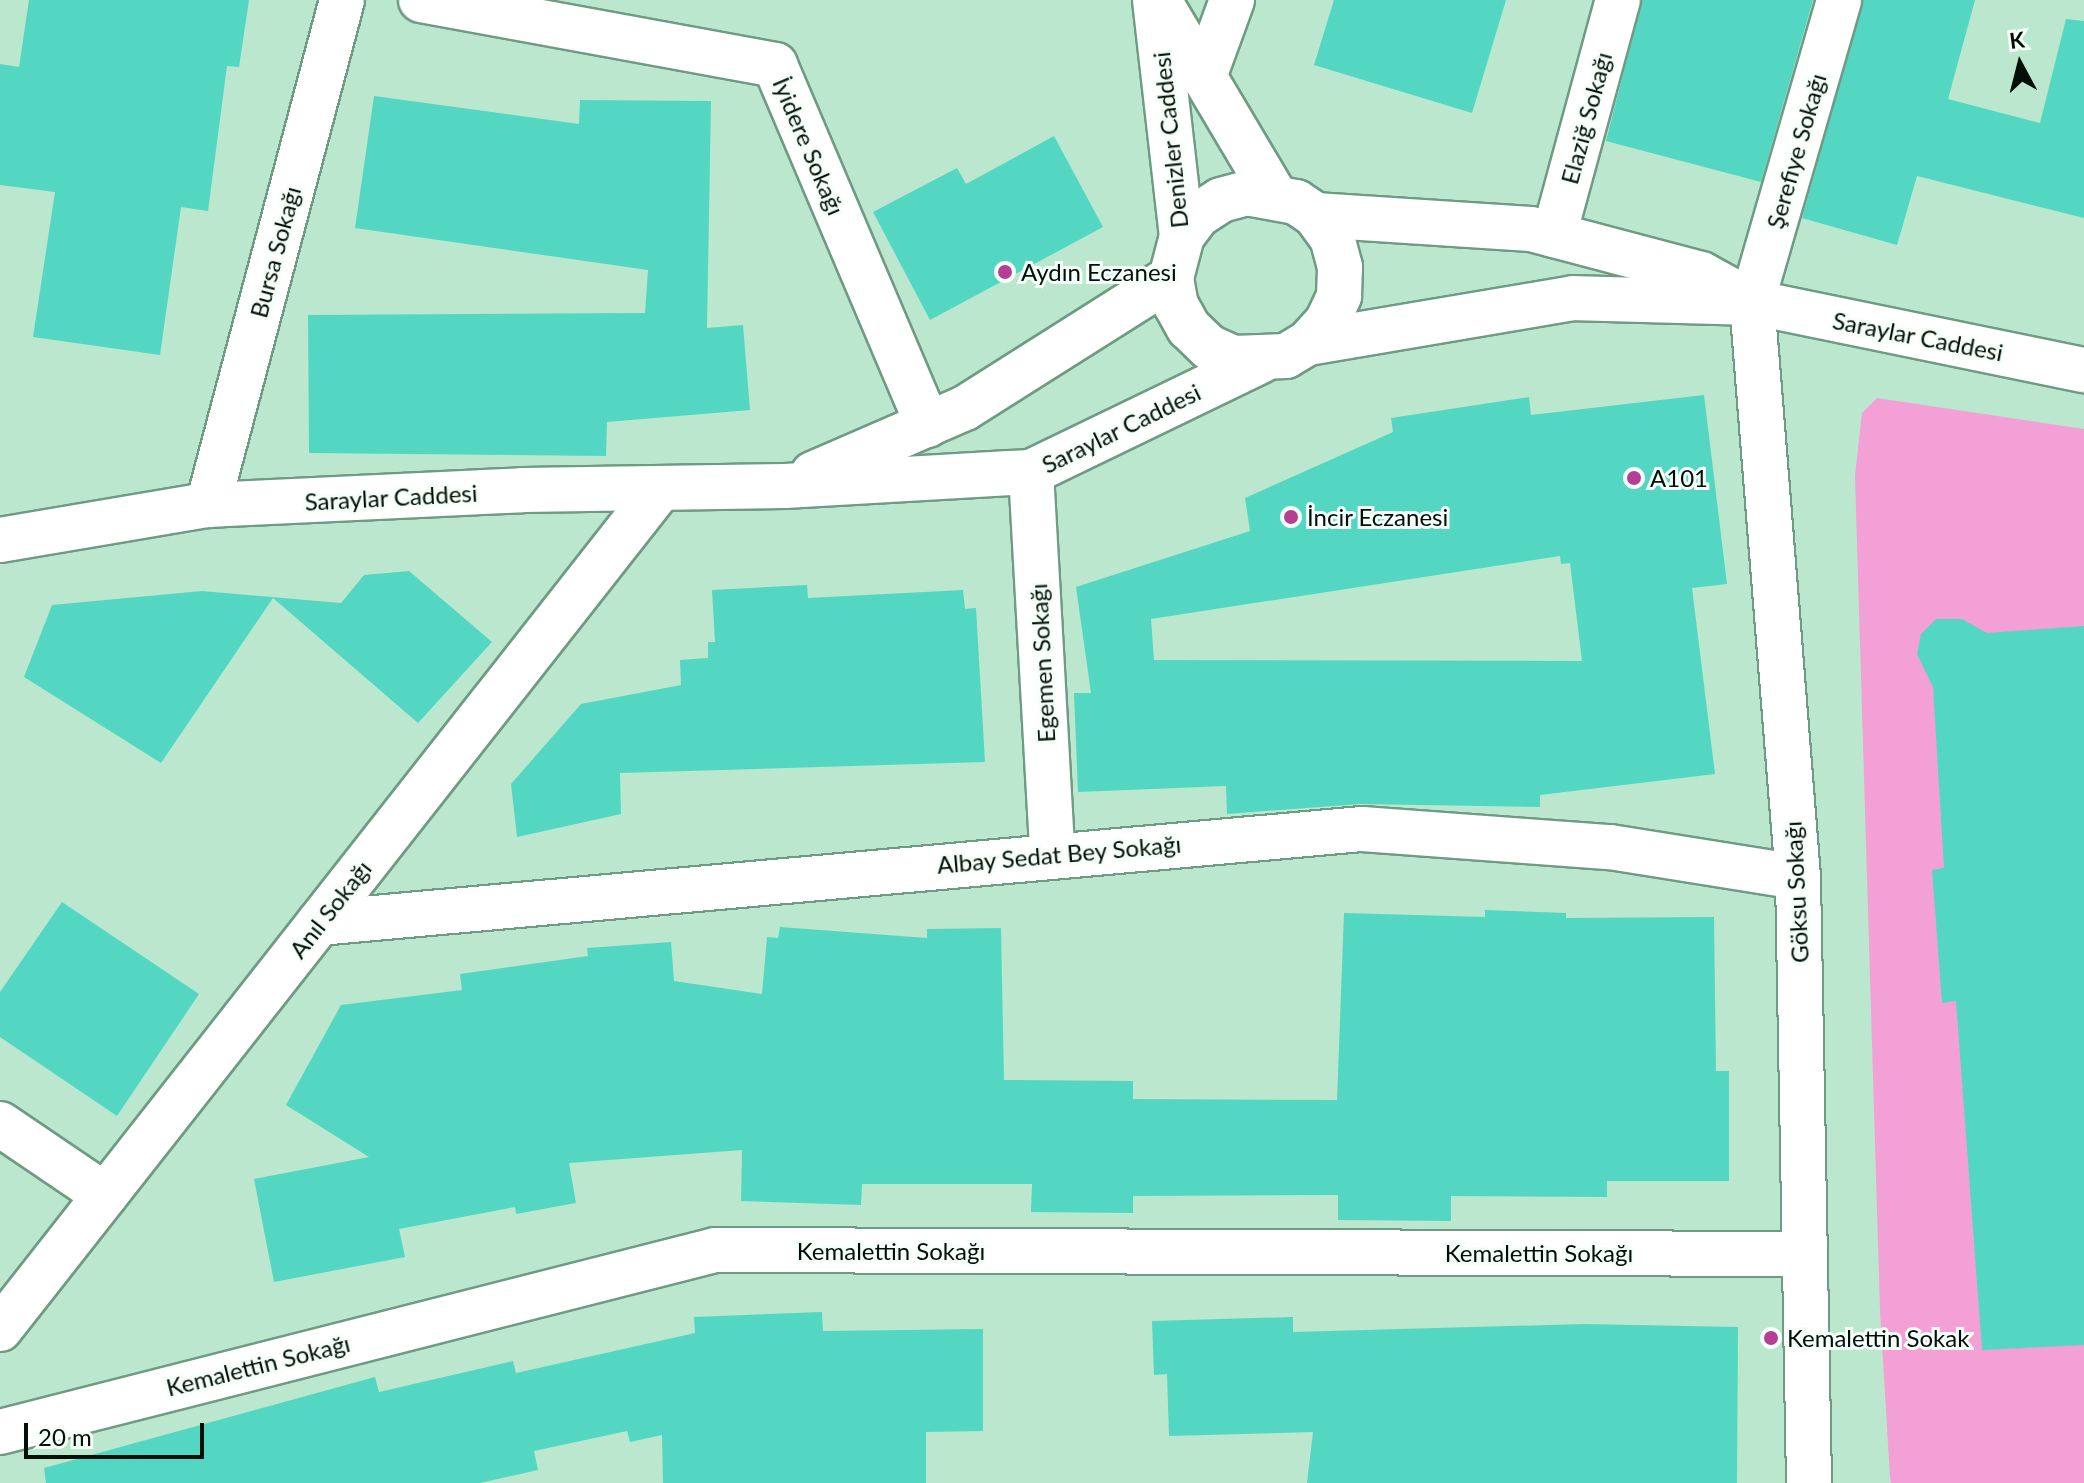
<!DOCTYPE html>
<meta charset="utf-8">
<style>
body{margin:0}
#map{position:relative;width:2084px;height:1483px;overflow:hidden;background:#bae7ce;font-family:Lato,sans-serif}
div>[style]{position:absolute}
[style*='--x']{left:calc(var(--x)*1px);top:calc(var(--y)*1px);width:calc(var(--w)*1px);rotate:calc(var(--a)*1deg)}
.green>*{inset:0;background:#f3a0d6}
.building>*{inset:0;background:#53d7c2}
.roads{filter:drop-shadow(2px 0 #6f9a83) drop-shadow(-2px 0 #6f9a83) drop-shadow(0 2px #6f9a83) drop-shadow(0 -2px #6f9a83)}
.minor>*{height:44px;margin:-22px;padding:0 22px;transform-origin:22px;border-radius:22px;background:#fff}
.tertiary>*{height:44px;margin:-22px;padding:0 22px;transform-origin:22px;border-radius:22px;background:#fff}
.dots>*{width:22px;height:22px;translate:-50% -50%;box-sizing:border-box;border:4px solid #f5fef9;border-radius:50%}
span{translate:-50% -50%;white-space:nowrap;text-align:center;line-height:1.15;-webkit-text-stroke:6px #f5fef9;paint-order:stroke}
.street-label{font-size:24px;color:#021008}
.poi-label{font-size:24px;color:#021008}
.left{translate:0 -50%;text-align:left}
.north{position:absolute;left:1980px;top:24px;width:80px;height:80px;-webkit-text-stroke:6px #f5fef9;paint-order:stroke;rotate:353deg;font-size:22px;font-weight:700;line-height:32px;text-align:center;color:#021008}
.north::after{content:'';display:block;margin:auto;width:28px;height:36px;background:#021008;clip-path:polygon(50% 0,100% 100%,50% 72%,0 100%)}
.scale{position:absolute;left:24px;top:1423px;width:180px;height:36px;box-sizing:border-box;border:4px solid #021008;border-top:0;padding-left:10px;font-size:24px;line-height:28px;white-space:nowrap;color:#021008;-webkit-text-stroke:6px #f5fef9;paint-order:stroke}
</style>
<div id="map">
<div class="green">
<div style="clip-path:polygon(1877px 398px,2084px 429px,2084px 1483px,1891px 1483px,1890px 1477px,1880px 1310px,1855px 476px,1862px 413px)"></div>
</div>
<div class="building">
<div style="clip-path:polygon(29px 0,249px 0,239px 67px,227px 66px,208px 211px,181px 207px,160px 355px,33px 337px,55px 192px,0 185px,0 64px,19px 67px)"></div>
<div style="clip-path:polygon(1334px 0,1506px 0,1472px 113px,1314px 65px)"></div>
<div style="clip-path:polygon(1642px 0,1813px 0,1761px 182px,1606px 141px)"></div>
<div style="clip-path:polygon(1863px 0,1975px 0,1948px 99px,2040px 123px,2066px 19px,2084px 21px,2084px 218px,1917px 176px,1897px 245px,1802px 218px)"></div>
<div style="clip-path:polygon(374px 96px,579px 124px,580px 100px,711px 101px,707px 328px,743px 325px,750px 410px,607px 422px,606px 456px,309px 453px,308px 315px,645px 313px,648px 270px,355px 228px)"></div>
<div style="clip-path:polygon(1054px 136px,1103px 227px,930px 320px,873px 212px,957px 168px,966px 184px)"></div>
<div style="clip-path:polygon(evenodd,1704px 395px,1727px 584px,1692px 588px,1715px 774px,1540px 795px,1540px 807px,1360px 804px,1227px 814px,1226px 786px,1078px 792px,1074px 693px,1091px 693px,1076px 587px,1250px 531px,1245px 498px,1393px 432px,1391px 418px,1529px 397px,1531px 415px,1704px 395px,1560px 556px,1561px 564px,1570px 563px,1582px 661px,1154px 660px,1151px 619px,1560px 556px)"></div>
<div style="clip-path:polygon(409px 571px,492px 642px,418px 723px,273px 598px,161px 763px,24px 677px,52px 605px,202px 591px,341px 603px,364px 575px)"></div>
<div style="clip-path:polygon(807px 585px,808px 598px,963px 590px,965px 609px,976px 608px,985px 762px,620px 773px,621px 814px,517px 837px,511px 784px,581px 704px,681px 685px,680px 660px,708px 658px,708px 642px,715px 642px,712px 590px)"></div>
<div style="clip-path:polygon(1936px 619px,1962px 619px,1987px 633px,2084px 626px,2084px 1345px,1982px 1350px,1956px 1001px,1942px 1003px,1932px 870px,1944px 868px,1933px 687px,1917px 654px,1921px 634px)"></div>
<div style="clip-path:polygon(62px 902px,199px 994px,117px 1116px,0 1037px,0 992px)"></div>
<div style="clip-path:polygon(1485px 910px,1566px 913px,1566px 918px,1714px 917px,1716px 1071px,1729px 1071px,1729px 1181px,1607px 1181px,1607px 1197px,1451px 1196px,1451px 1221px,1338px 1220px,1338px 1195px,1133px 1196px,1133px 1213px,1031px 1212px,1032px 1184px,862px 1184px,861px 1205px,741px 1201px,742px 1150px,569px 1163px,576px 1203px,516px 1214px,515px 1207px,399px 1229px,405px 1257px,274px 1282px,254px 1179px,369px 1157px,286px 1105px,341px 1005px,462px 990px,460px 974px,588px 956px,587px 948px,671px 942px,674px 981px,762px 994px,767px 937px,778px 938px,780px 927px,927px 938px,927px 929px,1001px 928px,1004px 1080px,1133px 1081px,1133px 1099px,1337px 1100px,1344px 913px,1485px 917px)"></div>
<div style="clip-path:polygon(822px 1312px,823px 1331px,983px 1329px,983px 1431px,926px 1432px,926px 1483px,663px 1483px,662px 1435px,630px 1442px,627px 1431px,534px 1451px,538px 1470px,480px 1483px,46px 1483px,44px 1468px,375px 1377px,379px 1392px,513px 1361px,516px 1373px,695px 1333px,694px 1317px)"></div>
<div style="clip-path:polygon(1293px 1317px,1293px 1332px,1585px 1324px,1738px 1327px,1737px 1483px,1307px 1483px,1313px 1432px,1169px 1436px,1167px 1374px,1154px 1375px,1152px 1321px)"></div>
</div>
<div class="roads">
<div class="minor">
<div style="--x:421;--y:0;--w:360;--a:10.4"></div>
<div style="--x:775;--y:65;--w:391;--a:67"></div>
<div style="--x:1204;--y:77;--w:82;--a:-70"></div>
<div style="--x:1554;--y:235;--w:244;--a:-74.8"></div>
<div style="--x:1031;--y:472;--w:382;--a:86.8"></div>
<div style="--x:208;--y:505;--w:522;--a:-75.14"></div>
<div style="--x:319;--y:923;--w:1047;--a:-5.15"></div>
<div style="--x:1362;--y:829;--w:249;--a:4.2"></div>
<div style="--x:1610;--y:847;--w:190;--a:9.1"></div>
<div style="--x:0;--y:1124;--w:127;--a:34.1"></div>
<div style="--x:0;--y:1329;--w:1067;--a:-51.85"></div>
<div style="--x:0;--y:1432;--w:738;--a:-14.28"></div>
<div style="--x:715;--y:1250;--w:1090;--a:0.21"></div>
<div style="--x:1809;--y:1483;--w:606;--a:-91.04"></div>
<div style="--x:1798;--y:877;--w:577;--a:-94.57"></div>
<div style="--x:1752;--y:302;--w:314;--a:-73.9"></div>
</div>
<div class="tertiary">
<div style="--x:1155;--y:0;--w:238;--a:83.5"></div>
<div style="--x:1182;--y:236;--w:43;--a:104.7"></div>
<div style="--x:1171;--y:278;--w:27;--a:80"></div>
<div style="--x:1176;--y:305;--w:26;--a:61"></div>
<div style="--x:1189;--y:328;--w:28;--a:44"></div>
<div style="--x:1209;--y:347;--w:27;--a:24"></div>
<div style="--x:1234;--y:358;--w:52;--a:-2.2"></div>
<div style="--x:1286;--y:356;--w:26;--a:-31"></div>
<div style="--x:1308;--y:343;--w:28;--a:-48"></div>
<div style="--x:1327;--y:322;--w:29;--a:-65"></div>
<div style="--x:1339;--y:296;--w:29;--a:-88"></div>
<div style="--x:1340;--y:267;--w:30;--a:-105"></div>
<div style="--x:1332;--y:238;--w:29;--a:-126"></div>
<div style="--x:1161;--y:4;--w:221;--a:59.3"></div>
<div style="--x:1182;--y:236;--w:26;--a:-53"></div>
<div style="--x:1198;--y:215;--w:27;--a:-33"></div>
<div style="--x:1221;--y:200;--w:27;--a:-15"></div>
<div style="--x:1247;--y:193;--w:50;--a:10.4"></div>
<div style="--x:1296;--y:202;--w:23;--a:34"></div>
<div style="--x:1315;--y:215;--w:216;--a:3.7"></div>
<div style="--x:1531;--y:229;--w:176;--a:14.8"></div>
<div style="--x:1701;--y:274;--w:58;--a:28.8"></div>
<div style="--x:1752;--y:302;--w:339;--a:11.6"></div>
<div style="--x:1308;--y:343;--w:269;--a:-9.6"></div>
<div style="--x:1573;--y:298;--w:177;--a:1.6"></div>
<div style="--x:813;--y:474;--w:166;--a:-23.5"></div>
<div style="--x:965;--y:408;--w:244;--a:-32.3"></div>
<div style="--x:0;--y:540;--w:211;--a:-9.6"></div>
<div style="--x:208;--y:505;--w:315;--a:-2.7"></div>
<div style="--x:523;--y:490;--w:262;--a:-0.9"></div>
<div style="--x:785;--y:486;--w:246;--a:-3.3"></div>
<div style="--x:1031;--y:472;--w:255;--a:-25.8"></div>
</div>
</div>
<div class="dots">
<div style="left:1005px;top:272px;background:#b63e94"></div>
<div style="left:1634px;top:478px;background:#b63e94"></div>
<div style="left:1291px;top:517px;background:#b63e94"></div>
<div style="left:1771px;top:1338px;background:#b63e94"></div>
</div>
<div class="street-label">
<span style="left:1586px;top:118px;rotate:-75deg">Elaziğ Sokağı</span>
<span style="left:1170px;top:140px;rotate:-96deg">Denizler Caddesi</span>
<span style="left:809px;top:146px;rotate:67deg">İyidere Sokağı</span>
<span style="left:1796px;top:151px;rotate:-74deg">Şerefiye Sokağı</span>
<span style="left:275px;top:252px;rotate:-75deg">Bursa Sokağı</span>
<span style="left:1918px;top:336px;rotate:11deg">Saraylar Caddesi</span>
<span style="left:1121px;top:428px;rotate:-26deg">Saraylar Caddesi</span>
<span style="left:391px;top:497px;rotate:-3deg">Saraylar Caddesi</span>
<span style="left:1042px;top:663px;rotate:-93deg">Egemen Sokağı</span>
<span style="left:1059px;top:854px;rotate:-5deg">Albay Sedat Bey Sokağı</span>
<span style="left:1796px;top:892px;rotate:-93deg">Göksu Sokağı</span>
<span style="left:330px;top:909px;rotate:-52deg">Anıl Sokağı</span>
<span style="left:891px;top:1251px">Kemalettin Sokağı</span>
<span style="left:1539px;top:1253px">Kemalettin Sokağı</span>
<span style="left:258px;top:1365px;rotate:-14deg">Kemalettin Sokağı</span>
</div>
<div class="poi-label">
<span class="left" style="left:1021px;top:272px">Aydın Eczanesi</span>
<span class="left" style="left:1650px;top:478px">A101</span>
<span class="left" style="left:1307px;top:517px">İncir Eczanesi</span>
<span class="left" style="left:1787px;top:1338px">Kemalettin Sokak</span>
</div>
<div class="north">K</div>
<div class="scale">20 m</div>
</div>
